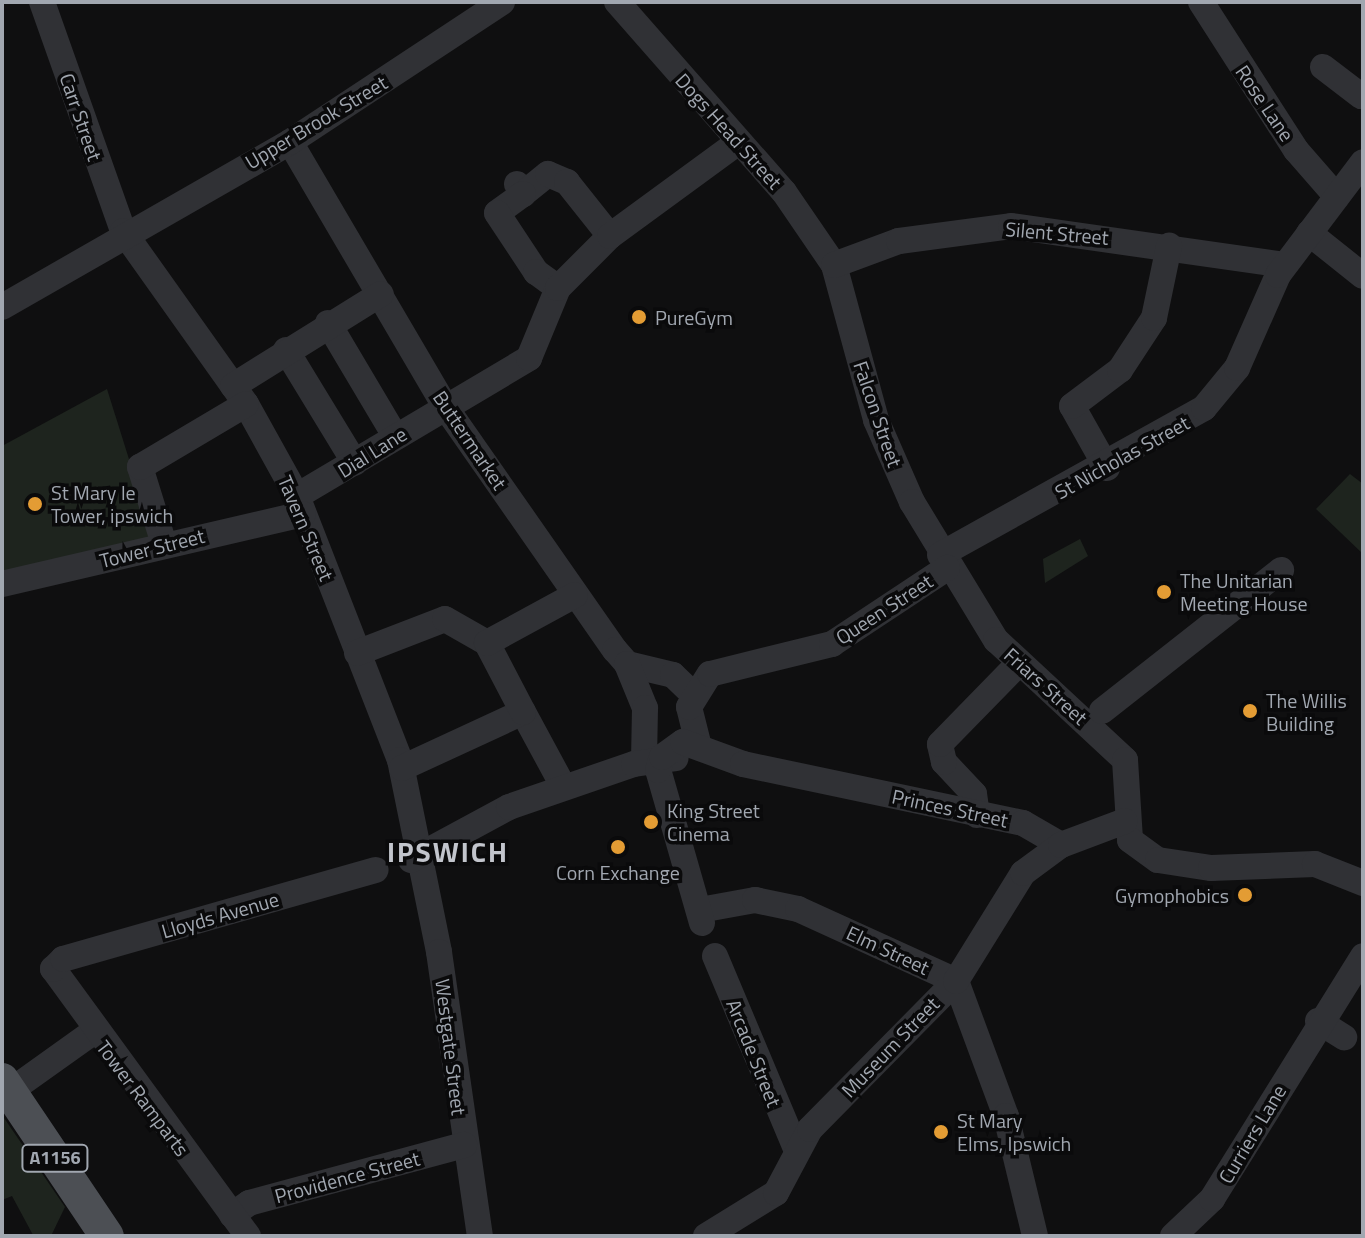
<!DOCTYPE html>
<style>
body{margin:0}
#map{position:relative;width:1365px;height:1238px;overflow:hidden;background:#0f0f10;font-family:"Titillium Web",sans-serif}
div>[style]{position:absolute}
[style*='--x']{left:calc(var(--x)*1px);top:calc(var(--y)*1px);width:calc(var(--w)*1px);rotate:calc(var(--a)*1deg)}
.green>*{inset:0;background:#1e241e}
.minor>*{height:26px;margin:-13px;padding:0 13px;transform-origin:13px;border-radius:13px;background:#303135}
.major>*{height:34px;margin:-17px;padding:0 17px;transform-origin:17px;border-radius:17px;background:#4c4f54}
.dots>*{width:22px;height:22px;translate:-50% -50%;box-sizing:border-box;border:4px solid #0a0a0b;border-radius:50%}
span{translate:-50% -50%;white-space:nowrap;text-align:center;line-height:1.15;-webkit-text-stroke:7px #0a0a0b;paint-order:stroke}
.shield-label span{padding:2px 6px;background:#0a0a0b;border:2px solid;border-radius:6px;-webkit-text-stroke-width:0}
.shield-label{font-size:18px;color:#a1a7b0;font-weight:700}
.street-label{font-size:20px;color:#a1a7b0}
.poi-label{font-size:20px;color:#a1a7b0}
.left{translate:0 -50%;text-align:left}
.right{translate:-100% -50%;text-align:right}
.district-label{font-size:28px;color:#c2c5cc;font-weight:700;letter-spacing:2px}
.frame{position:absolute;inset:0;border:4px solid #a1a7b0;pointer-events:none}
</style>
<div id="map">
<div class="green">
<div style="clip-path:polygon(107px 389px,155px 542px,2px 578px,2px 446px)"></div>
<div style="clip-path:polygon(1350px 474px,1363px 484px,1363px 554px,1316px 509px)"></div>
<div style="clip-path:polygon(1080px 539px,1088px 556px,1045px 583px,1043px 559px)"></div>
<div style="clip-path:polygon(2px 1115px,65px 1207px,51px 1236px,33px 1235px,12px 1196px,2px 1200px)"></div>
</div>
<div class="minor">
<div style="--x:42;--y:2;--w:243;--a:70.5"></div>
<div style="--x:123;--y:231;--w:212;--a:54.6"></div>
<div style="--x:246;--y:404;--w:105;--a:61"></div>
<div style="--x:297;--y:496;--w:283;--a:68.7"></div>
<div style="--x:400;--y:760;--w:196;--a:78.5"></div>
<div style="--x:439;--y:952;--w:287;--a:81.8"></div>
<div style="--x:617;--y:2;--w:253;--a:48.7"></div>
<div style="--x:784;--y:192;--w:88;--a:55.6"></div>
<div style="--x:834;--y:265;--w:161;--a:74.8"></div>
<div style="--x:876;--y:420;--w:90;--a:66.3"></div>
<div style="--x:912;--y:502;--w:162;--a:58.7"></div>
<div style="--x:996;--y:640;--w:176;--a:42.9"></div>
<div style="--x:1125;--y:760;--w:80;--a:86.4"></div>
<div style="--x:1130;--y:840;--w:34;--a:36"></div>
<div style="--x:1158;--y:860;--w:54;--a:8.6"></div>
<div style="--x:1211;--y:868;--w:104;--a:-2.2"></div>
<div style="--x:1315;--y:864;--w:52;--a:21.6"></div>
<div style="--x:1201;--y:2;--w:176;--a:57.3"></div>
<div style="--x:1296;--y:150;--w:62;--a:48.9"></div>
<div style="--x:1323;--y:67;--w:48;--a:37.3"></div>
<div style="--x:290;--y:142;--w:308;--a:59.6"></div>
<div style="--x:446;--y:408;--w:295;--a:55.1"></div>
<div style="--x:615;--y:650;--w:18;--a:49"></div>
<div style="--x:627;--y:664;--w:47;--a:13.4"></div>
<div style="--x:673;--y:675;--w:28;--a:44"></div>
<div style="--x:517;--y:184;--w:12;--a:59"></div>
<div style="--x:523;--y:194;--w:32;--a:-39"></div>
<div style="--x:548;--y:174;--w:21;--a:23"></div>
<div style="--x:567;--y:182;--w:69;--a:51.5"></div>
<div style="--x:523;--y:194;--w:32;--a:144"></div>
<div style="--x:497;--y:213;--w:71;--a:56.5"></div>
<div style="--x:536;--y:272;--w:27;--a:36"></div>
<div style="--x:1309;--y:233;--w:69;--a:38.5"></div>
<div style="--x:834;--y:265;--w:69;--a:-20.3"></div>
<div style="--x:899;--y:241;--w:113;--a:-7.6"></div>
<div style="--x:1011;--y:226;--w:276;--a:8.1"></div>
<div style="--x:2;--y:307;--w:332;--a:-29.8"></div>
<div style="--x:290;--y:142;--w:254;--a:-33.4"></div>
<div style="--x:328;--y:323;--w:131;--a:59.3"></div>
<div style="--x:286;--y:350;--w:132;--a:58.6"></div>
<div style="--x:233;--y:386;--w:174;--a:-31.9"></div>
<div style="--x:1107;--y:468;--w:71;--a:-119.4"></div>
<div style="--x:1072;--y:406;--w:60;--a:-36.9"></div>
<div style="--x:1120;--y:370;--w:62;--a:-56.8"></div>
<div style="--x:1154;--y:318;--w:74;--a:-78.2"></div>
<div style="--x:297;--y:496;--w:270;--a:-30.7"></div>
<div style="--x:529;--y:358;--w:76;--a:-67.5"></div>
<div style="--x:558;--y:288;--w:74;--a:-45"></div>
<div style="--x:610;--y:236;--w:157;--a:-36.2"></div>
<div style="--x:164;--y:544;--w:81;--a:-107.3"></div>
<div style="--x:140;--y:467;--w:123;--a:-30.7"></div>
<div style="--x:940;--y:555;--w:302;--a:-29.1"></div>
<div style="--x:1204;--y:408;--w:52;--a:-50.5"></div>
<div style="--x:1237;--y:368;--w:102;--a:-66.2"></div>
<div style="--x:1278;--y:275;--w:141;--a:-53"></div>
<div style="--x:2;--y:584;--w:309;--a:-13.1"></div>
<div style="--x:357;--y:653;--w:94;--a:-21.1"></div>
<div style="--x:445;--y:619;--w:48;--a:29.7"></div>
<div style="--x:627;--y:664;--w:48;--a:67.8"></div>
<div style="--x:645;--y:708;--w:53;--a:91.1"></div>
<div style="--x:1102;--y:711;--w:228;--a:-38.2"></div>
<div style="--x:523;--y:712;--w:84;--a:61.6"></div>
<div style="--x:698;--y:743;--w:37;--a:-104"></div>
<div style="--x:689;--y:707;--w:39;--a:-58"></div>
<div style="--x:710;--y:674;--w:126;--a:-13.8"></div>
<div style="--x:832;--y:644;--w:138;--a:-33.5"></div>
<div style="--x:402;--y:768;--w:133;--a:-24.8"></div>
<div style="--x:523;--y:712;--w:78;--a:-117.6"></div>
<div style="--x:487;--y:643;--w:100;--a:-28.6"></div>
<div style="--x:977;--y:815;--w:21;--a:-98"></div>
<div style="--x:974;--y:794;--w:44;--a:-133.2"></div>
<div style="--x:944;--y:762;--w:18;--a:-103"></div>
<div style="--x:940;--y:744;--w:112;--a:-45.7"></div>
<div style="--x:411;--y:860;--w:111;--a:-28.4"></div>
<div style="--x:509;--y:807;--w:132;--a:-19"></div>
<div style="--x:634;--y:764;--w:42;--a:-8.1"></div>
<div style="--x:700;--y:910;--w:56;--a:-10.3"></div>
<div style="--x:755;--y:900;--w:44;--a:11.8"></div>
<div style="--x:798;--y:909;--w:174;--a:24.5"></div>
<div style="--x:956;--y:981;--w:144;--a:69.7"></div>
<div style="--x:1006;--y:1116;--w:123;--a:76.4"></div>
<div style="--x:702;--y:923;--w:159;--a:-106"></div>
<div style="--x:658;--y:770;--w:14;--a:-73"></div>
<div style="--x:662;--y:757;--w:26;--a:-36"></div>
<div style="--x:683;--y:742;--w:64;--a:20.1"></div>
<div style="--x:743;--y:764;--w:286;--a:11.9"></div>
<div style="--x:1023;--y:823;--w:44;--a:30.1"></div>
<div style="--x:715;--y:956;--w:209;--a:67.2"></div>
<div style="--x:1318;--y:1021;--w:31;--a:32"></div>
<div style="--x:9;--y:1092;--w:103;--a:-35.5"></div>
<div style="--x:232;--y:1215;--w:21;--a:-35"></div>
<div style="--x:249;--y:1203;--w:223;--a:-15.1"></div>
<div style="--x:248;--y:1236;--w:331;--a:-126.1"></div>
<div style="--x:53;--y:969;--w:14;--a:-45"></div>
<div style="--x:63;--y:959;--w:325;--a:-15.9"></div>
<div style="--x:706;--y:1236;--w:82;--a:-31.6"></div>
<div style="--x:776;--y:1193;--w:72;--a:-62"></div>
<div style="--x:810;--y:1129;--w:208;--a:-45.4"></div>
<div style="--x:956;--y:981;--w:127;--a:-58.2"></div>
<div style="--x:1023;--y:873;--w:47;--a:-36.4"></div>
<div style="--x:1061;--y:845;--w:68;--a:-20.6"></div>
<div style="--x:1173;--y:1236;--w:54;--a:-43.5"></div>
<div style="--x:1212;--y:1199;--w:286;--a:-58.1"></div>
</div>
<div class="major">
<div style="--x:2;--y:1080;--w:188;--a:56.1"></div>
</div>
<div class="dots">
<div style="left:639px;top:317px;background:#e39c34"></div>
<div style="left:35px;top:504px;background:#e39c34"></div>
<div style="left:1164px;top:592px;background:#e39c34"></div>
<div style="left:1250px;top:711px;background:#e39c34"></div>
<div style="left:651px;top:822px;background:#e39c34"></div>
<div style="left:618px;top:847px;background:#e39c34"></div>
<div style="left:1245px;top:895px;background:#e39c34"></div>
<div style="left:941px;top:1132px;background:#e39c34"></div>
</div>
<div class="shield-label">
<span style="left:55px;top:1158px">A1156</span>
</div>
<div class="street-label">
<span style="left:1265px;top:103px;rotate:56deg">Rose Lane</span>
<span style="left:81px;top:117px;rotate:71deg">Carr Street</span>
<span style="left:316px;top:122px;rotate:-31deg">Upper Brook Street</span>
<span style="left:729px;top:131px;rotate:48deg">Dogs Head Street</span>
<span style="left:1057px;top:233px;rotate:5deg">Silent Street</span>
<span style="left:878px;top:414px;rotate:71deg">Falcon Street</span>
<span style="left:470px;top:440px;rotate:56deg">Buttermarket</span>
<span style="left:372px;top:452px;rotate:-32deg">Dial Lane</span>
<span style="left:1122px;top:457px;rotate:-29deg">St Nicholas Street</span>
<span style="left:306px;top:528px;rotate:67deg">Tavern Street</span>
<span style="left:152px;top:548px;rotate:-14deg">Tower Street</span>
<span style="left:884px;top:609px;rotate:-33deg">Queen Street</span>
<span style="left:1046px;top:686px;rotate:42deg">Friars Street</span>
<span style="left:950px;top:808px;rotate:12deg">Princes Street</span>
<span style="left:220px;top:915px;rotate:-16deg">Lloyds Avenue</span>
<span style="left:888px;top:950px;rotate:25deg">Elm Street</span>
<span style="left:451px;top:1047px;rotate:83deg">Westgate Street</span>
<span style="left:890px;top:1047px;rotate:-46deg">Museum Street</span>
<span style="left:754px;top:1053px;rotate:68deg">Arcade Street</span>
<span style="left:143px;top:1098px;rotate:53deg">Tower Ramparts</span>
<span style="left:1252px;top:1134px;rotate:-59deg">Curriers Lane</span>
<span style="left:347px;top:1177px;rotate:-15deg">Providence Street</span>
</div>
<div class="poi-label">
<span class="left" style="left:655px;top:317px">PureGym</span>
<span class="left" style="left:51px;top:504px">St Mary le<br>Tower, ipswich</span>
<span class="left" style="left:1180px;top:592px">The Unitarian<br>Meeting House</span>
<span class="left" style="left:1266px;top:712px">The Willis<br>Building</span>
<span class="left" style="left:667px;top:822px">King Street<br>Cinema</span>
<span style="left:618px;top:872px">Corn Exchange</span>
<span class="right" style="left:1229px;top:895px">Gymophobics</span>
<span class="left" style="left:957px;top:1132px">St Mary<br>Elms, Ipswich</span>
</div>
<div class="district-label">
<span style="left:448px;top:852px">IPSWICH</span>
</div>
<div class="frame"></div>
</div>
